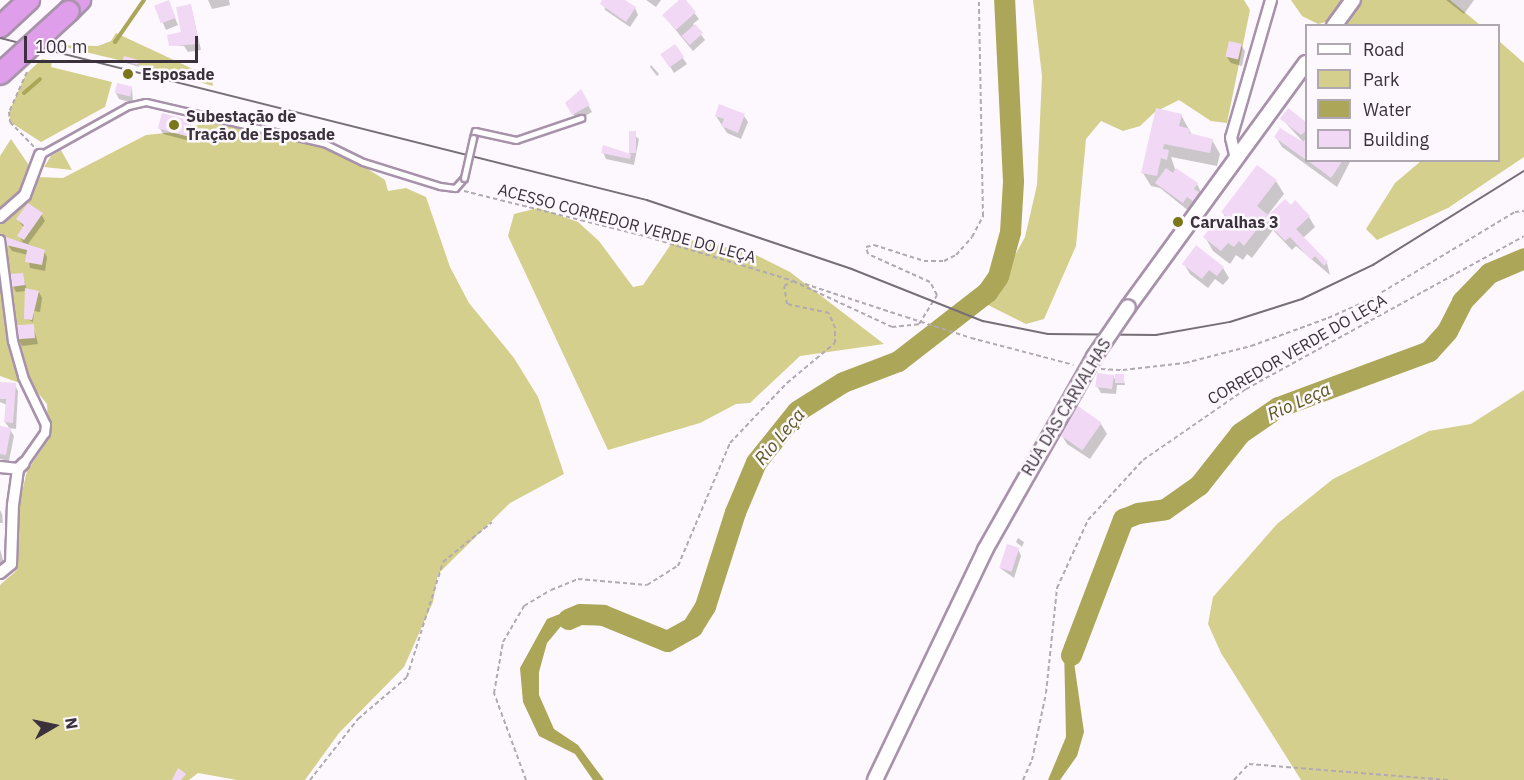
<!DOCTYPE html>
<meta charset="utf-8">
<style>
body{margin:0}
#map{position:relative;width:1524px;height:780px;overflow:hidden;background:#fdf8fd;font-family:"IBM Plex Sans",sans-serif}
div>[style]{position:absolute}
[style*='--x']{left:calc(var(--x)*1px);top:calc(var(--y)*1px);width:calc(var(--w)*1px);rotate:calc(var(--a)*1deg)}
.green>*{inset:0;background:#d4cf8c}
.water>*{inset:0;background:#aca659}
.shadow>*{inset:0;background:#0003}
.stream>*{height:4px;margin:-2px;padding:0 2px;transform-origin:2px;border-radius:2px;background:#aca659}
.river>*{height:21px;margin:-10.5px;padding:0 10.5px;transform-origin:10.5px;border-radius:10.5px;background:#aca659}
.building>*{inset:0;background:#f1d9f5;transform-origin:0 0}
.path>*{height:2px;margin-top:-1px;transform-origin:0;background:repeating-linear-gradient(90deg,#b1aab2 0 4.5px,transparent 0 7.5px)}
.roads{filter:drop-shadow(2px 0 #a892ab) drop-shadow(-2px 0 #a892ab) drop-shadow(0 2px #a892ab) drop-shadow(0 -2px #a892ab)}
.service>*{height:5px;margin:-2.5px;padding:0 2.5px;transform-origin:2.5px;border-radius:2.5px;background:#fff}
.pedestrian>*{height:8px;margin:-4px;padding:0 4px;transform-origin:4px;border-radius:4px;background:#fff}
.minor>*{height:10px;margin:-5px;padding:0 5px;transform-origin:5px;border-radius:5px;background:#fff}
.tertiary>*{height:14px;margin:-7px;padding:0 7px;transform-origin:7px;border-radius:7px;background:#fff}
.motorway>*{height:20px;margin:-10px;padding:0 10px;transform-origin:10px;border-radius:10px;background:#de9ee9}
.tram>*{height:1.5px;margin:-0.75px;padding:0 0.75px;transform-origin:0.75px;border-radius:0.75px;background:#776f78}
.path-bridge>*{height:2px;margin-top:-1px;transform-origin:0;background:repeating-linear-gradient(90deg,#b1aab2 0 4.5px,transparent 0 7.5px)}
.bridges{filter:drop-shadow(2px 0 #a892ab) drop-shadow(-2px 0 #a892ab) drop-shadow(0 2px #a892ab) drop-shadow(0 -2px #a892ab)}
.service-bridge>*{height:5px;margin:-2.5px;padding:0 2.5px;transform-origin:2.5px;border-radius:2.5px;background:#fff}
.tertiary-bridge>*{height:14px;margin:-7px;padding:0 7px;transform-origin:7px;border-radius:7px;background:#fff}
.motorway-bridge>*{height:20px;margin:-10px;padding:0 10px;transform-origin:10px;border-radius:10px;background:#de9ee9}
.dots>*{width:16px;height:16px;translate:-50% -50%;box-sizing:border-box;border:3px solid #fdf8fd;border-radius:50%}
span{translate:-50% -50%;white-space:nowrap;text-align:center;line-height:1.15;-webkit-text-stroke:5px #fdf8fd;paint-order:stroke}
.poi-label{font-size:16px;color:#3a313c;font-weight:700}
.left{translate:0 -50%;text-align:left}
.street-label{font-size:16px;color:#3a313c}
.water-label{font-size:18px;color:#5c571e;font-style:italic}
.legend{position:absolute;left:1305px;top:24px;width:195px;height:138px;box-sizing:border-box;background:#fdf8fd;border:2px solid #afa8b0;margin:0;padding:8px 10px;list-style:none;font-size:18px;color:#3a313c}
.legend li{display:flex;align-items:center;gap:12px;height:30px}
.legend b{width:30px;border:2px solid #afa8b0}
.north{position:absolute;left:24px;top:696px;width:60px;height:60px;-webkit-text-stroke:4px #fdf8fd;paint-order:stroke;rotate:81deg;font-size:16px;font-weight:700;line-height:24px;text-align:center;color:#3a313c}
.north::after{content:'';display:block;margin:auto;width:21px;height:27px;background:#3a313c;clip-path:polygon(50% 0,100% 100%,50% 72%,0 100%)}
.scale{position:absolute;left:24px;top:36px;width:174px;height:27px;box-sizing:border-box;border:3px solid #3a313c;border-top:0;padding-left:8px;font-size:18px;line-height:21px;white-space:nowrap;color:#3a313c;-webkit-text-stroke:4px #fdf8fd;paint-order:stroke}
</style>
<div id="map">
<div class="green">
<div style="clip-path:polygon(1033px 0,1244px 0,1250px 10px,1227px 123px,1211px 121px,1179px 100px,1155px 112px,1140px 126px,1123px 131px,1101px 121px,1086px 139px,1076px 246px,1044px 319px,1026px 324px,988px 305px,1025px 237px,1037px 185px,1042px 76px)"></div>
<div style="clip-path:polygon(1291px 0,1450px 0,1480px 25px,1349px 25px,1342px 18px,1318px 24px,1302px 16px)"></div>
<div style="clip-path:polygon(116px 33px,193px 69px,211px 74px,213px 86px,138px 65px,124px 57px,123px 61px,56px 45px,98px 46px,111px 41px)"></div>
<div style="clip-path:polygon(1499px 41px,1524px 63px,1524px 157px,1448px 208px,1377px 240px,1366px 229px,1395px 183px,1421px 161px,1498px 160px)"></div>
<div style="clip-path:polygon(42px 59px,52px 61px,51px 67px,112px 82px,105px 107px,41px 142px,10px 122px,9px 112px,26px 74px)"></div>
<div style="clip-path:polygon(238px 123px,300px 134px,346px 155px,385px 180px,388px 191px,406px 188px,426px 197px,450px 267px,469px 303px,514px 358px,538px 397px,564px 474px,510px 503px,438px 574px,433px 602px,404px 667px,339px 733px,305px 780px,237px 780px,198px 773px,189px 780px,0 780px,0 585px,17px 570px,20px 500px,27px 471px,44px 446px,48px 426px,47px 404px,34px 388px,0 376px,0 156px,11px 139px,37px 177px,63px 178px,146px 135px,185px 131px,196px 125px)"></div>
<div style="clip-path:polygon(61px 150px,72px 170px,44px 167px,51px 156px)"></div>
<div style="clip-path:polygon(538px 208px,578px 222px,599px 241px,633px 287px,643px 285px,676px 237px,750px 252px,790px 272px,884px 344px,800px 356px,750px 403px,736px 404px,700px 423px,608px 450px,508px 236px,514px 214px)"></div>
<div style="clip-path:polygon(1524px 390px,1524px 780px,1301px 780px,1221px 653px,1208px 624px,1213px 597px,1277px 524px,1333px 479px,1429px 431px,1471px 424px)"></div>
</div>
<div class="water">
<div style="clip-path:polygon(570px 610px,596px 611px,594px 617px,562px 625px,547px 643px,539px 672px,539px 695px,554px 729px,578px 745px,604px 780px,593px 780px,575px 754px,539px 736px,523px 702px,520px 668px,547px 619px)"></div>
<div style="clip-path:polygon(1074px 623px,1084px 633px,1074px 662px,1084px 732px,1077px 756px,1060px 780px,1048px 780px,1066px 737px,1064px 646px)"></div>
</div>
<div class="shadow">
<div style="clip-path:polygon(208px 0,229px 0,230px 5px,212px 9px)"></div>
<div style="clip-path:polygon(604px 0,623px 0,635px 8px,638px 15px,630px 27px,605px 10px)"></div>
<div style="clip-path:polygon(646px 0,661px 0,656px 7px)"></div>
<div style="clip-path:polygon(684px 0,699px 19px,693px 24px,705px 40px,693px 51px,664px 16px)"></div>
<div style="clip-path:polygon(1446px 0,1474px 0,1464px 14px)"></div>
<div style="clip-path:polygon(191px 6px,201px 50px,188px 52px,184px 46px,171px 45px,183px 42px)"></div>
<div style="clip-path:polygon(156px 7px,171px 9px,178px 25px,166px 30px)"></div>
<div style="clip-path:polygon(1241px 45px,1245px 51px,1242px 66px,1231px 63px,1227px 57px)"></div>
<div style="clip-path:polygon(674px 46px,687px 64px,674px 73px,666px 60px)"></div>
<div style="clip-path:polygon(124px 61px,138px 62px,139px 67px,126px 63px)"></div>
<div style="clip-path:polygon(651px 65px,659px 74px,657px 76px,650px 67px)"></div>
<div style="clip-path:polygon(132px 88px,133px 103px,119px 99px,116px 93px)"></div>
<div style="clip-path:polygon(580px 91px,592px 112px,577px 121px,567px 103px)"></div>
<div style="clip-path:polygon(1288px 110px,1306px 124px,1306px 145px,1282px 119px)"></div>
<div style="clip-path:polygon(1181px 115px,1192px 135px,1212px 140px,1220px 154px,1217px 166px,1171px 157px,1175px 169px,1197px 184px,1202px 194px,1190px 212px,1160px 188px,1151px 186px,1143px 173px)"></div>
<div style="clip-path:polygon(716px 116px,744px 116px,748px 122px,741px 139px,727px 133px)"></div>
<div style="clip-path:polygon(190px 123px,193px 129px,190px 141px,163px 134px,159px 127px)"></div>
<div style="clip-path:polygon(1281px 130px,1306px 147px,1306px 160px,1351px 160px,1337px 187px,1282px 147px,1276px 137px)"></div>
<div style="clip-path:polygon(630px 132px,639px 139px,634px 165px,606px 159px,603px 152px,629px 155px)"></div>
<div style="clip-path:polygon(1276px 181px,1284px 194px,1267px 216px,1291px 207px,1309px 217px,1315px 227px,1303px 238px,1327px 263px,1330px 275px,1296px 246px,1292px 250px,1273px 230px,1252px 258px,1247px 254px,1243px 260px,1236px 255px,1230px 264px,1213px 251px,1205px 237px,1233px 231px,1223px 213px)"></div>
<div style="clip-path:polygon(41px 214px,45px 221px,28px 244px,44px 251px,47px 257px,45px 271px,30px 268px,28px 255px,12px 251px,8px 245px,8px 239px,23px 242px,19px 236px,24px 228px,18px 220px)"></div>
<div style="clip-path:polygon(1197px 248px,1223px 268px,1229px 278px,1223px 285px,1215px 279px,1208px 288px,1190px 274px,1184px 264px)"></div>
<div style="clip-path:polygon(22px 274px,27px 290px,39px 292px,42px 298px,40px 312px,34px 311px,33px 322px,25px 318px,26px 291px,16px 292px,13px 286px)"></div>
<div style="clip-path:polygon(33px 325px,38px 344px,22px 346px,19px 340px)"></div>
<div style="clip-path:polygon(1113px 376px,1116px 381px,1123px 376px,1125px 385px,1117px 385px,1116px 394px,1101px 393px,1097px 386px)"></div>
<div style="clip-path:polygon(0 384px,15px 385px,18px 391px,16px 429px,9px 428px,14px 436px,9px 461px,0 459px,0 427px,10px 429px,5px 422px,7px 405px,0 402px)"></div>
<div style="clip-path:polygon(1101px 424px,1107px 434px,1090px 459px,1067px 444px,1061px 434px)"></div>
<div style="clip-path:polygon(0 510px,2px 514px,3px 523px,0 523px)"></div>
<div style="clip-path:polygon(1018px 538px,1024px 542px,1022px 547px,1016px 542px)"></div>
<div style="clip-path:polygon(0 549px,6px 571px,0 573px)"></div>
<div style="clip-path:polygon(1018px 549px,1021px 556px,1014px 578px,1000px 568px)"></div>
</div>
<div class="stream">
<div style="--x:115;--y:42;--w:51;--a:-55.4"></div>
<div style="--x:24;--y:93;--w:21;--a:-41"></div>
</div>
<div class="river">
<div style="--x:568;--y:619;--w:13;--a:-23"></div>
<div style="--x:580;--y:614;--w:23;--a:2"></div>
<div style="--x:603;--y:615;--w:69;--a:22.1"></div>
<div style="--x:667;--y:641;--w:29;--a:-29"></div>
<div style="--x:692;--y:627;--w:25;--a:-58"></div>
<div style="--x:705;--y:606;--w:99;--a:-72.3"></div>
<div style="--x:735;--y:512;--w:54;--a:-67.2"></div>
<div style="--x:756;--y:462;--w:65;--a:-51.2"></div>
<div style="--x:797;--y:411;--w:54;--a:-32.2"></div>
<div style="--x:843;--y:382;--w:59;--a:-20.9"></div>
<div style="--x:898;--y:361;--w:113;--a:-37.8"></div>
<div style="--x:987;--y:292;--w:19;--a:-55"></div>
<div style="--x:998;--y:276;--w:46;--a:-74.7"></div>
<div style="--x:1010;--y:232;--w:51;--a:-86.6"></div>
<div style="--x:1013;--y:181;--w:181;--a:-92.8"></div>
<div style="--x:1071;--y:655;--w:146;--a:-69.1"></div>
<div style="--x:1123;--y:519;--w:16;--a:-22"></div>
<div style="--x:1138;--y:513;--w:27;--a:-8"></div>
<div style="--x:1165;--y:509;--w:42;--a:-35.2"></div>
<div style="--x:1199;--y:485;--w:66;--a:-51.7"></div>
<div style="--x:1240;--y:433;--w:46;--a:-34.4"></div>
<div style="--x:1278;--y:407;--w:161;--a:-20.3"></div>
<div style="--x:1429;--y:351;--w:27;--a:-48"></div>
<div style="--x:1447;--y:331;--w:34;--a:-63"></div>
<div style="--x:1462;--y:301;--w:39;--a:-46"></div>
<div style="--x:1489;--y:273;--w:38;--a:-23"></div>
</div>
<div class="building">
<div style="left:169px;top:0;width:19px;height:16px;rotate:69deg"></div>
<div style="clip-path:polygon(602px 0,625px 0,636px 7px,626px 22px,600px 4px)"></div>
<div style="clip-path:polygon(679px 0,686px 0,696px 12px,676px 30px,662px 15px)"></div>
<div style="clip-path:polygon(191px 4px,199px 44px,169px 46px,167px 35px,181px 32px,176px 7px)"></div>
<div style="left:695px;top:24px;width:12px;height:18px;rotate:48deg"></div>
<div style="left:1229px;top:41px;width:13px;height:16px;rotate:13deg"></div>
<div style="left:675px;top:44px;width:16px;height:18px;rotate:55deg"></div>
<div style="left:124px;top:56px;width:16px;height:5px;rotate:15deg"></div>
<div style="left:117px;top:83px;width:16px;height:10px;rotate:14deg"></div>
<div style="clip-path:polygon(581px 89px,590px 105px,572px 115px,565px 103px)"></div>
<div style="clip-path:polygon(719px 104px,745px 114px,738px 133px,721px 126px,724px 119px,715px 116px)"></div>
<div style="clip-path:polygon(1156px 108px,1182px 114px,1179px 126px,1190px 129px,1189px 133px,1213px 139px,1210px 153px,1164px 144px,1163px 149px,1169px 150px,1167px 160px,1161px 158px,1157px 176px,1141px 173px)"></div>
<div style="clip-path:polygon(1288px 108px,1306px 122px,1306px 131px,1301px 135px,1280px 119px)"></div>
<div style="left:162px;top:113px;width:30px;height:16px;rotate:15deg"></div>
<div style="clip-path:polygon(1280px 128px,1303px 142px,1306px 138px,1306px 160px,1274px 137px)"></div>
<div style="left:629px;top:131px;width:7px;height:22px"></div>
<div style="clip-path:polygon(603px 145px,631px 154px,630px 159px,601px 153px)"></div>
<div style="clip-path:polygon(1307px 160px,1343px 160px,1331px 178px)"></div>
<div style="clip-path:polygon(1257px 165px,1277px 180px,1257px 206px,1268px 215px,1244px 246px,1239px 241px,1234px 247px,1228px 243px,1221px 251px,1203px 237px,1218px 217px,1233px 229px,1236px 224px,1221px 212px)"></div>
<div style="clip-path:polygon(1166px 168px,1173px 173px,1176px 168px,1198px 183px,1194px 189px,1199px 192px,1193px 201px,1187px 197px,1183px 203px,1155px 183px)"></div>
<div style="clip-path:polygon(1285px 199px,1291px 205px,1295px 200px,1310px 216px,1296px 229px,1328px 262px,1324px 266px,1315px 256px,1311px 260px,1290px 237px,1285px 241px,1264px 219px)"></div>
<div style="clip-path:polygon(28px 203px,43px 213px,24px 240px,17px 236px,24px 225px,16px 219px)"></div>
<div style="clip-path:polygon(6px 237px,45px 250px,42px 265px,25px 262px,27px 250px,6px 245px)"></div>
<div style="clip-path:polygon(1196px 245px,1224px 267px,1217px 276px,1209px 270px,1202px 279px,1182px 264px)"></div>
<div style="clip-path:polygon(23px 273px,25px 285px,11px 287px,10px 274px)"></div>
<div style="clip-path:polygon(25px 288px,39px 291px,32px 320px,24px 319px)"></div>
<div style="left:34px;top:324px;width:14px;height:19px;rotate:86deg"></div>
<div style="left:1097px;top:373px;width:17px;height:14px;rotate:7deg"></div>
<div style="left:1115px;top:374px;width:9px;height:9px"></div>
<div style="clip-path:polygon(0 382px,16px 383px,13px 423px,4px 422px,6px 399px,0 399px)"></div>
<div style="left:1078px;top:406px;width:29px;height:34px;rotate:35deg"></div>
<div style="clip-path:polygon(0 426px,11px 428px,6px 455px,0 454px)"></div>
<div style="left:1007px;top:544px;width:13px;height:25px;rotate:18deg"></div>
<div style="clip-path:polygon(178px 768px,186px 774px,181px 780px,172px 780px)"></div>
</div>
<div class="path">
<div style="--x:27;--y:72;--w:44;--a:114.2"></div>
<div style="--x:9;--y:112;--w:10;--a:84"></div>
<div style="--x:10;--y:122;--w:36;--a:46"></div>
<div style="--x:464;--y:191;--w:190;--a:14"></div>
<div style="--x:648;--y:237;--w:152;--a:16.8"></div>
<div style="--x:805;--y:284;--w:106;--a:18.1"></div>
<div style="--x:971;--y:338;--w:106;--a:14.7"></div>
<div style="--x:1101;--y:369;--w:22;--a:3"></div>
<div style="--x:1123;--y:370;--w:62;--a:-6.4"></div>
<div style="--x:1185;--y:363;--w:68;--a:-14.4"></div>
<div style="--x:1251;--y:346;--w:82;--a:-20"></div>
<div style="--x:1328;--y:318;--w:45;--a:-23.7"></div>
<div style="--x:1369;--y:300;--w:170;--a:-31.1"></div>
<div style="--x:1515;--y:212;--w:9;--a:-6"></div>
<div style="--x:310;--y:780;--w:78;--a:-51.8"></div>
<div style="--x:358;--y:719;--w:65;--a:-40.6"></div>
<div style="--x:407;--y:677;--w:121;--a:-72.6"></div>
<div style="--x:443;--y:562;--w:63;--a:-39.2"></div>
<div style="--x:526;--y:780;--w:93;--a:-110.2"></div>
<div style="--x:494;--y:693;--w:52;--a:-80"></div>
<div style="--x:503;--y:642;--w:42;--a:-59.7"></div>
<div style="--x:524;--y:606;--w:31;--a:-31"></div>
<div style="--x:551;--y:590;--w:29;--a:-22"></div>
<div style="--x:578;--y:579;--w:69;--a:5"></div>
<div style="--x:647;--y:585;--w:36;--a:-32"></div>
<div style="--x:678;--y:566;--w:134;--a:-67.1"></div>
<div style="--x:730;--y:443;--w:83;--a:-46.5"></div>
<div style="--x:787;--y:383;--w:62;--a:-39.8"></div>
<div style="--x:835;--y:343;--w:15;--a:-90"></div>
<div style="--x:835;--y:328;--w:16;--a:-112"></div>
<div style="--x:829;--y:313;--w:43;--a:-167.9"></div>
<div style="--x:787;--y:304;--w:18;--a:-99"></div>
<div style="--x:784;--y:286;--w:10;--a:-29"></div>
<div style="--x:793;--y:281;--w:109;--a:24.9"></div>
<div style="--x:892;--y:327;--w:27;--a:-6"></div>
<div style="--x:919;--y:324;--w:34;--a:-58"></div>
<div style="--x:937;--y:295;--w:15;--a:-118"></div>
<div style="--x:930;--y:282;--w:68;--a:-155.7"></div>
<div style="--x:868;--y:254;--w:7;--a:-106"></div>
<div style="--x:866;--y:247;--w:8;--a:-14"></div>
<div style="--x:874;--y:245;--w:52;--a:17.7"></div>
<div style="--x:924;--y:261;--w:20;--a:0"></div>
<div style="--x:944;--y:261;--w:13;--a:-27"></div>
<div style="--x:956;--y:255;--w:24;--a:-48"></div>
<div style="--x:972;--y:237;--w:24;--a:-62"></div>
<div style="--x:983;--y:216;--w:216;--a:-91.1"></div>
<div style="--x:1023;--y:780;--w:22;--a:-66"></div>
<div style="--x:1032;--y:760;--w:68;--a:-78.2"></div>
<div style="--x:1046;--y:693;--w:106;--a:-84"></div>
<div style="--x:1057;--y:588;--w:75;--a:-65.5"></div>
<div style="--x:1088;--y:520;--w:81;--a:-47.5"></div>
<div style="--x:1143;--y:460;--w:125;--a:-34.6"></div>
<div style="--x:1246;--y:389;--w:317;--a:-28.8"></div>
<div style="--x:1234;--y:780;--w:22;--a:-47"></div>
<div style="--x:1249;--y:764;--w:202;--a:4.6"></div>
</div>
<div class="roads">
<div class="service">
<div style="--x:473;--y:138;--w:7;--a:-74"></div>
<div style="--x:475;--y:131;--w:42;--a:12.4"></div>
<div style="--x:516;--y:140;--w:69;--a:-18.7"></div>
<div style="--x:40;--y:155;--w:101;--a:-29.1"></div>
<div style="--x:128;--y:106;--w:18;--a:-13"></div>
<div style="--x:146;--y:102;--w:185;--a:13.1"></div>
<div style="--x:326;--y:144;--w:41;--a:25.9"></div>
<div style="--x:363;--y:162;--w:81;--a:17.3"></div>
<div style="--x:440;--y:186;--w:15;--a:8"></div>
<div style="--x:455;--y:188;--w:13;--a:-48"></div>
</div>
<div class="pedestrian">
<div style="--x:0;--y:240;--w:102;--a:82.7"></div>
<div style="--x:13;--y:341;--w:37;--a:74"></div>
<div style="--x:23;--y:377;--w:53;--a:64.4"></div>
<div style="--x:46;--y:425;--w:8;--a:97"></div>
<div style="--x:45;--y:433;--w:37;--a:125"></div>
</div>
<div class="minor">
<div style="--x:1236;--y:159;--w:22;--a:-103"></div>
<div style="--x:1231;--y:138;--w:144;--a:-73.8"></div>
<div style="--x:0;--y:217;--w:33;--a:-41"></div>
<div style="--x:25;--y:195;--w:43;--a:-69.4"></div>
<div style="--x:0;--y:467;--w:18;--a:6"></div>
<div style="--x:0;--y:573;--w:14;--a:-39"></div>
<div style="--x:11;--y:564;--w:59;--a:-88.1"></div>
<div style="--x:13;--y:505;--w:36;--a:-82"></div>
<div style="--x:18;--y:469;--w:8;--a:-45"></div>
</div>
<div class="tertiary">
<div style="--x:1334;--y:26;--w:32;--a:-54"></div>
<div style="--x:1128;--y:307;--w:302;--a:-53.9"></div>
<div style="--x:875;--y:780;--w:255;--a:-64.4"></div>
<div style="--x:985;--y:550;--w:222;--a:-60.5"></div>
</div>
<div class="motorway">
<div style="--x:69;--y:11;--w:16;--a:-45"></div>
<div style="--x:0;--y:27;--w:40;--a:-43"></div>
</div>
</div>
<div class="tram">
<div style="--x:0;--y:38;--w:667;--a:14.06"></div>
<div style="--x:647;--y:200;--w:216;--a:18.6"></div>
<div style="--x:852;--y:269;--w:141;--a:21.7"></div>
<div style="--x:983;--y:321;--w:66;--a:11.3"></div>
<div style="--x:1048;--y:334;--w:108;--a:0.5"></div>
<div style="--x:1156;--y:335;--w:75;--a:-10"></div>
<div style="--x:1230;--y:322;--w:76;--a:-17.7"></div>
<div style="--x:1302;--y:299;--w:79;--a:-25.6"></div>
<div style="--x:1373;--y:265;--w:178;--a:-31.9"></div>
</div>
<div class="path-bridge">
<div style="--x:906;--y:317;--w:68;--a:17.9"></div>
</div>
<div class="bridges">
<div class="service-bridge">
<div style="--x:464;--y:178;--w:41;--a:-77.3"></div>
</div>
<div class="tertiary-bridge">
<div style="--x:1094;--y:357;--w:60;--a:-55.8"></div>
</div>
<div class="motorway-bridge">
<div style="--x:0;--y:74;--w:93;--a:-42.4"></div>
</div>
</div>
<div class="dots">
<div style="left:128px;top:74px;background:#7c761a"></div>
<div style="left:174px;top:125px;background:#7c761a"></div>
<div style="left:1178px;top:222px;background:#7c761a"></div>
</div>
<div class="poi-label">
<span class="left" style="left:142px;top:74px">Esposade</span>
<span class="left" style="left:186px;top:125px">Subestação de<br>Tração de Esposade</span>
<span class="left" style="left:1190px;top:222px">Carvalhas 3</span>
</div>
<div class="street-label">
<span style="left:627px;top:223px;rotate:15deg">ACESSO CORREDOR VERDE DO LEÇA</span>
<span style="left:1297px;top:349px;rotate:-30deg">CORREDOR VERDE DO LEÇA</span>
<span style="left:1066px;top:407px;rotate:-59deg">RUA DAS CARVALHAS</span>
</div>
<div class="water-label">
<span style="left:1299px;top:402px;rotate:-24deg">Rio Leça</span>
<span style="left:780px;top:437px;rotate:-50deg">Rio Leça</span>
</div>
<ul class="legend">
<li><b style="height:8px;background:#fff"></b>Road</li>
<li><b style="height:16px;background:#d4cf8c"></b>Park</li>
<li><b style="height:16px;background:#aca659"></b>Water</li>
<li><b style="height:16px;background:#f1d9f5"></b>Building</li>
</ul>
<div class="north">N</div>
<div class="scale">100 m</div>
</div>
